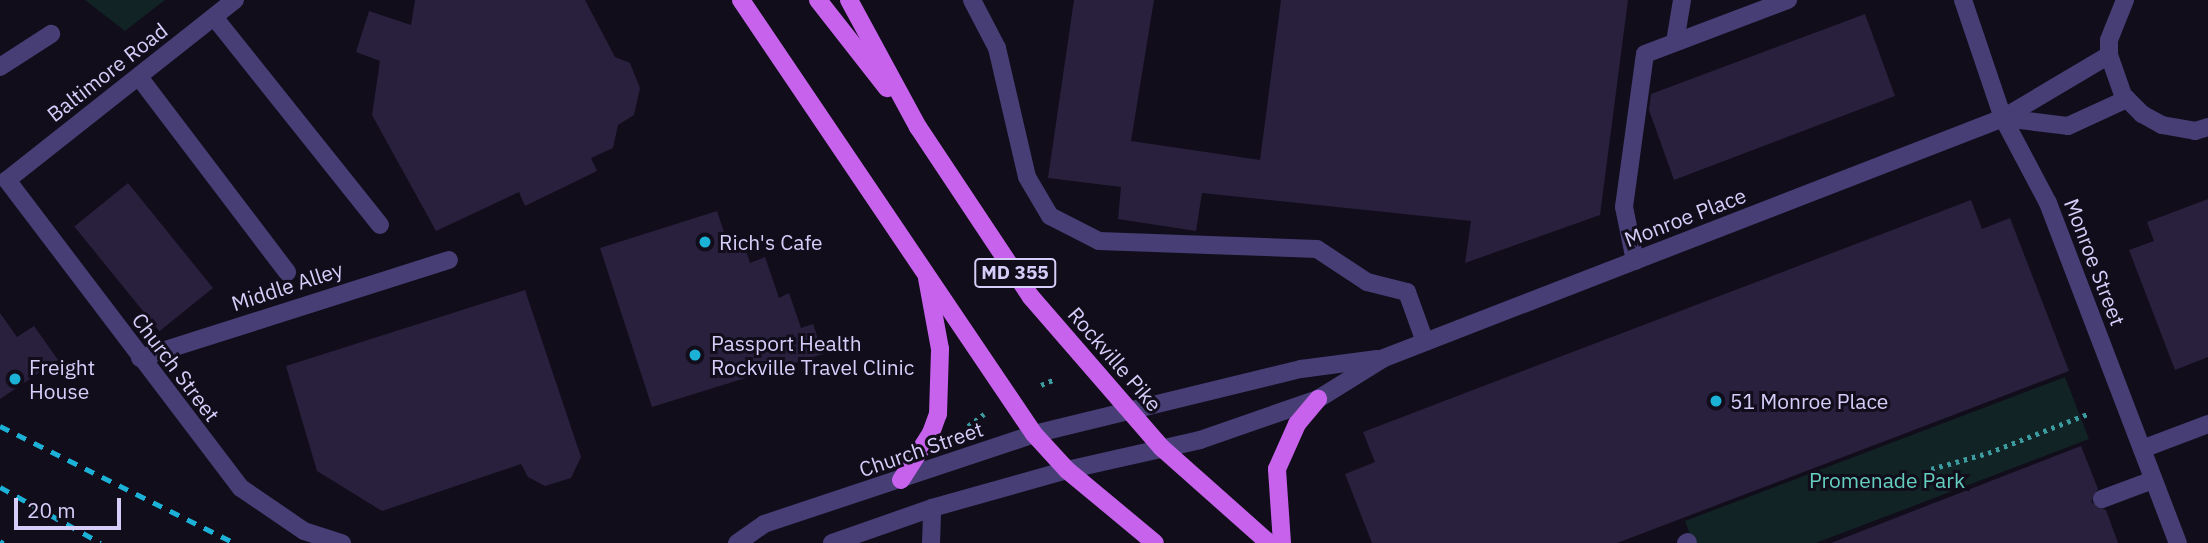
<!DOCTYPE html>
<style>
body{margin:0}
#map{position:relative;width:2208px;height:543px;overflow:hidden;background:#110d1b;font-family:"IBM Plex Sans",sans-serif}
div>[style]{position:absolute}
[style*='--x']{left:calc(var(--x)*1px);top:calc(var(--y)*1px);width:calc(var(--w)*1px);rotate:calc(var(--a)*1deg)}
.green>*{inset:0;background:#112324}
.building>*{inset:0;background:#29203d;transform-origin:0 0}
.path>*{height:4.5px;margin-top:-2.25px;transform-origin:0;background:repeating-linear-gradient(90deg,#3b9b9f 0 3.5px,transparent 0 8.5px)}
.service>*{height:18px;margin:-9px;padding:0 9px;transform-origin:9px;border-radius:9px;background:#463e74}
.minor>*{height:18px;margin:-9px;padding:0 9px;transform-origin:9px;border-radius:9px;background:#463e74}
.tertiary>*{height:18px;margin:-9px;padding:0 9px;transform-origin:9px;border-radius:9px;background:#463e74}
.primary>*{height:18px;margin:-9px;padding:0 9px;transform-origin:9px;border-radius:9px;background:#c662eb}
.rail>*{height:5px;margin-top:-2.5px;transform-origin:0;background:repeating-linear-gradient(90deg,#1cb1d6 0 10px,transparent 0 19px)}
.dots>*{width:19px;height:19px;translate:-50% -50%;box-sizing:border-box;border:4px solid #110d1b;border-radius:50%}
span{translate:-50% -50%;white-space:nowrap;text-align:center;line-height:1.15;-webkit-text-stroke:6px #110d1b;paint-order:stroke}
.shield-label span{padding:2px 5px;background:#110d1b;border:2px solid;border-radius:5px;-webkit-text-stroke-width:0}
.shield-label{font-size:19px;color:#d7cdf9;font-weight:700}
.street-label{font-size:21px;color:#d7cdf9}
.poi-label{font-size:21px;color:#d7cdf9}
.left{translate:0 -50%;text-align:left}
.park-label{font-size:21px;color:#64cebf}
.scale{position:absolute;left:14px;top:498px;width:107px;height:32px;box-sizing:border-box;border:4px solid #d7cdf9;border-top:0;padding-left:9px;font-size:21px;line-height:24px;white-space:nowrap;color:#d7cdf9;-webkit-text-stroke:5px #110d1b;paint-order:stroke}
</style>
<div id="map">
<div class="green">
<div style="clip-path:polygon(85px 0,165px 0,125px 31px)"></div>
<div style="clip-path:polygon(2065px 377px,2089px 439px,1816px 543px,1693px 543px,1685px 521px)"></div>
</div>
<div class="building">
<div style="clip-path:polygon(415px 0,585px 0,615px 57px,630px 63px,640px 88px,634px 115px,618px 125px,613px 148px,591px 158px,597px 171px,525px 206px,519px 192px,436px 231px,372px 115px,380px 61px,356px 52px,369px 11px,411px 25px)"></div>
<div style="clip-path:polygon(1074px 0,1154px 0,1131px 141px,1260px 160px,1281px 0,1628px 0,1600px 215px,1465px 263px,1471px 221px,1202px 193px,1196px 231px,1118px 219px,1121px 187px,1048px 178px)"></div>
<div style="clip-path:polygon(1865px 14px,1895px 96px,1674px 180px,1649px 110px,1651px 94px)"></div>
<div style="left:128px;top:183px;width:135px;height:69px;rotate:51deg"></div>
<div style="clip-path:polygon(2208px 199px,2208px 357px,2175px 370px,2129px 250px,2154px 241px,2147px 222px)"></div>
<div style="clip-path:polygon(1971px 200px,1982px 229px,2010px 218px,2069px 371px,1617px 543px,1372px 543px,1345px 474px,1375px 462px,1363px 432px)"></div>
<div style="clip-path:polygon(717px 211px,728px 244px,742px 239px,750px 263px,765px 257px,779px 298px,789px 293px,801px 328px,813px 324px,823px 354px,652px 407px,600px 248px)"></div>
<div style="clip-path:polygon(525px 290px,581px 457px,571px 478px,545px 486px,528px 477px,521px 464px,382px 511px,317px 471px,286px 366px)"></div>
<div style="clip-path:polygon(0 313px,17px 337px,34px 326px,58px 360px,0 399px)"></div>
<div style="clip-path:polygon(2081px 446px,2098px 489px,2091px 502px,2106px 510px,2118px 543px,1831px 543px)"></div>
</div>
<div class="path">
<div style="--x:1041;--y:385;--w:15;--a:-23"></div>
<div style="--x:968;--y:426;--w:20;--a:-37"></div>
<div style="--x:1931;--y:469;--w:59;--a:-15.7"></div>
<div style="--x:1988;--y:453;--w:110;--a:-21.4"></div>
</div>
<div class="service">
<div style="--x:972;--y:0;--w:54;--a:62.5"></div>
<div style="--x:997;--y:48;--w:132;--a:76.9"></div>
<div style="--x:1027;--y:177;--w:45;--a:59.5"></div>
<div style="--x:1050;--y:216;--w:55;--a:27"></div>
<div style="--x:1099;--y:241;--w:218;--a:2.1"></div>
<div style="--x:1317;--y:249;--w:60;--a:33.4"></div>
<div style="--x:1367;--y:282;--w:41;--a:14"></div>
<div style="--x:1407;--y:292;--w:53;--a:70.2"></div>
<div style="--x:2125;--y:0;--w:43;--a:111.8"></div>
<div style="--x:2109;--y:40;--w:15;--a:90"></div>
<div style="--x:2109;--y:55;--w:42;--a:70.7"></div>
<div style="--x:2123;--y:95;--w:27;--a:45"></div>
<div style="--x:2142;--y:114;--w:23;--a:29"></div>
<div style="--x:2162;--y:125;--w:34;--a:10"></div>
<div style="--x:2195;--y:131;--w:14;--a:-17"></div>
<div style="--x:214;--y:17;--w:266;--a:51.4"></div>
<div style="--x:1675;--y:42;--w:43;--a:-80.5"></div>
<div style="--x:0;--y:67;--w:61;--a:-32.9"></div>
<div style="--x:139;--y:77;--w:245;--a:52.8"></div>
<div style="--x:2003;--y:118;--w:65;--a:7"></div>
<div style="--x:2068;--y:126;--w:65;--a:-24.6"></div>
<div style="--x:2003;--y:118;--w:123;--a:-30.7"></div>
<div style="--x:1635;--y:261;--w:55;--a:-101.5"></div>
<div style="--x:1624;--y:207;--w:154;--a:-82.2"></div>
<div style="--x:1645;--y:54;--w:153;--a:-20.7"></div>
<div style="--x:140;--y:358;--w:324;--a:-17.6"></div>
<div style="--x:2102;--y:499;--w:54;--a:-20.4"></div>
<div style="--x:931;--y:543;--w:35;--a:-88"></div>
</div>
<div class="minor">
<div style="--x:235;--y:0;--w:290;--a:141.7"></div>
<div style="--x:7;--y:180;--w:387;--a:52.8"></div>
<div style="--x:241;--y:488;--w:76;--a:34.3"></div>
<div style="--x:304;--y:531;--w:40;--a:18"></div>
<div style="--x:2142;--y:449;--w:71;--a:-20.7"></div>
<div style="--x:737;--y:543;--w:33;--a:-35"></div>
<div style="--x:764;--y:524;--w:285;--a:-18.4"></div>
<div style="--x:832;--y:543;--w:106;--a:-19.3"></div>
<div style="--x:932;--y:508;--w:140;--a:-15.7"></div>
<div style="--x:1686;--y:543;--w:2;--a:-27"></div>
</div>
<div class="tertiary">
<div style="--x:1963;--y:0;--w:125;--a:71.3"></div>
<div style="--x:2003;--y:118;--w:96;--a:62.1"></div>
<div style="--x:2048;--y:203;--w:364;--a:69.1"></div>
<div style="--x:1034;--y:434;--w:275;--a:-13.7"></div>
<div style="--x:1301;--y:369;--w:77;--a:-7.5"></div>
<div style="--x:1067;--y:470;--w:136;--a:-12.7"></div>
<div style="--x:1200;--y:440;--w:125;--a:-19.2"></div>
<div style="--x:1318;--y:399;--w:78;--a:-31.8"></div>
<div style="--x:1384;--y:358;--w:664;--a:-21.19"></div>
</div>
<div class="primary">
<div style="--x:741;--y:0;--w:524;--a:55.98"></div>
<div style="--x:1034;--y:434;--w:49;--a:47.5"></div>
<div style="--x:1067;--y:470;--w:114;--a:39.7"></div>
<div style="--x:818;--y:0;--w:112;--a:51.9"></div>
<div style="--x:849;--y:0;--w:145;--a:61.5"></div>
<div style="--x:918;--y:127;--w:204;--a:56.4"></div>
<div style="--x:1031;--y:297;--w:200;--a:49.1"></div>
<div style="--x:1162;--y:448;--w:143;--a:41.6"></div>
<div style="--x:901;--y:480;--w:56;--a:-57.4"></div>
<div style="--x:931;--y:433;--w:20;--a:-70"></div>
<div style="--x:938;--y:414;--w:65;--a:-88.2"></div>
<div style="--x:940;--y:349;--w:72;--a:-100.4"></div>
<div style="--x:1282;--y:543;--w:74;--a:-93.9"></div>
<div style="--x:1277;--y:469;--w:49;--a:-66"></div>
<div style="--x:1297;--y:424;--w:33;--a:-50"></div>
</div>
<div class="rail">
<div style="--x:0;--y:426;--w:263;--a:26.5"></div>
<div style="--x:0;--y:487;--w:115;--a:29"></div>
<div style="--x:0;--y:541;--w:4;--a:34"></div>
</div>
<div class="dots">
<div style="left:705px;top:242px;background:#1cb1d6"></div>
<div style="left:695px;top:355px;background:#1cb1d6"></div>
<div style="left:15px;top:379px;background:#1cb1d6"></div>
<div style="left:1716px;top:401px;background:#1cb1d6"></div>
</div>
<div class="shield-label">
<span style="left:1015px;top:273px">MD 355</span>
</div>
<div class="street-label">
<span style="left:107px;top:72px;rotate:-38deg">Baltimore Road</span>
<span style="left:1685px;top:217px;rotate:-21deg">Monroe Place</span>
<span style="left:2095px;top:262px;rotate:69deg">Monroe Street</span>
<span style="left:287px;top:286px;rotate:-18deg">Middle Alley</span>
<span style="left:1115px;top:359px;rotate:49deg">Rockville Pike</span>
<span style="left:176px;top:367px;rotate:53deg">Church Street</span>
<span style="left:921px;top:449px;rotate:-19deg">Church Street</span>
</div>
<div class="poi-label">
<span class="left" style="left:719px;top:242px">Rich's Cafe</span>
<span class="left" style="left:711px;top:355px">Passport Health<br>Rockville Travel Clinic</span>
<span class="left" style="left:29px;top:379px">Freight<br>House</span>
<span class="left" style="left:1730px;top:401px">51 Monroe Place</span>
</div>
<div class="park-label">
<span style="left:1887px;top:480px">Promenade Park</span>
</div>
<div class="scale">20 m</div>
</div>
